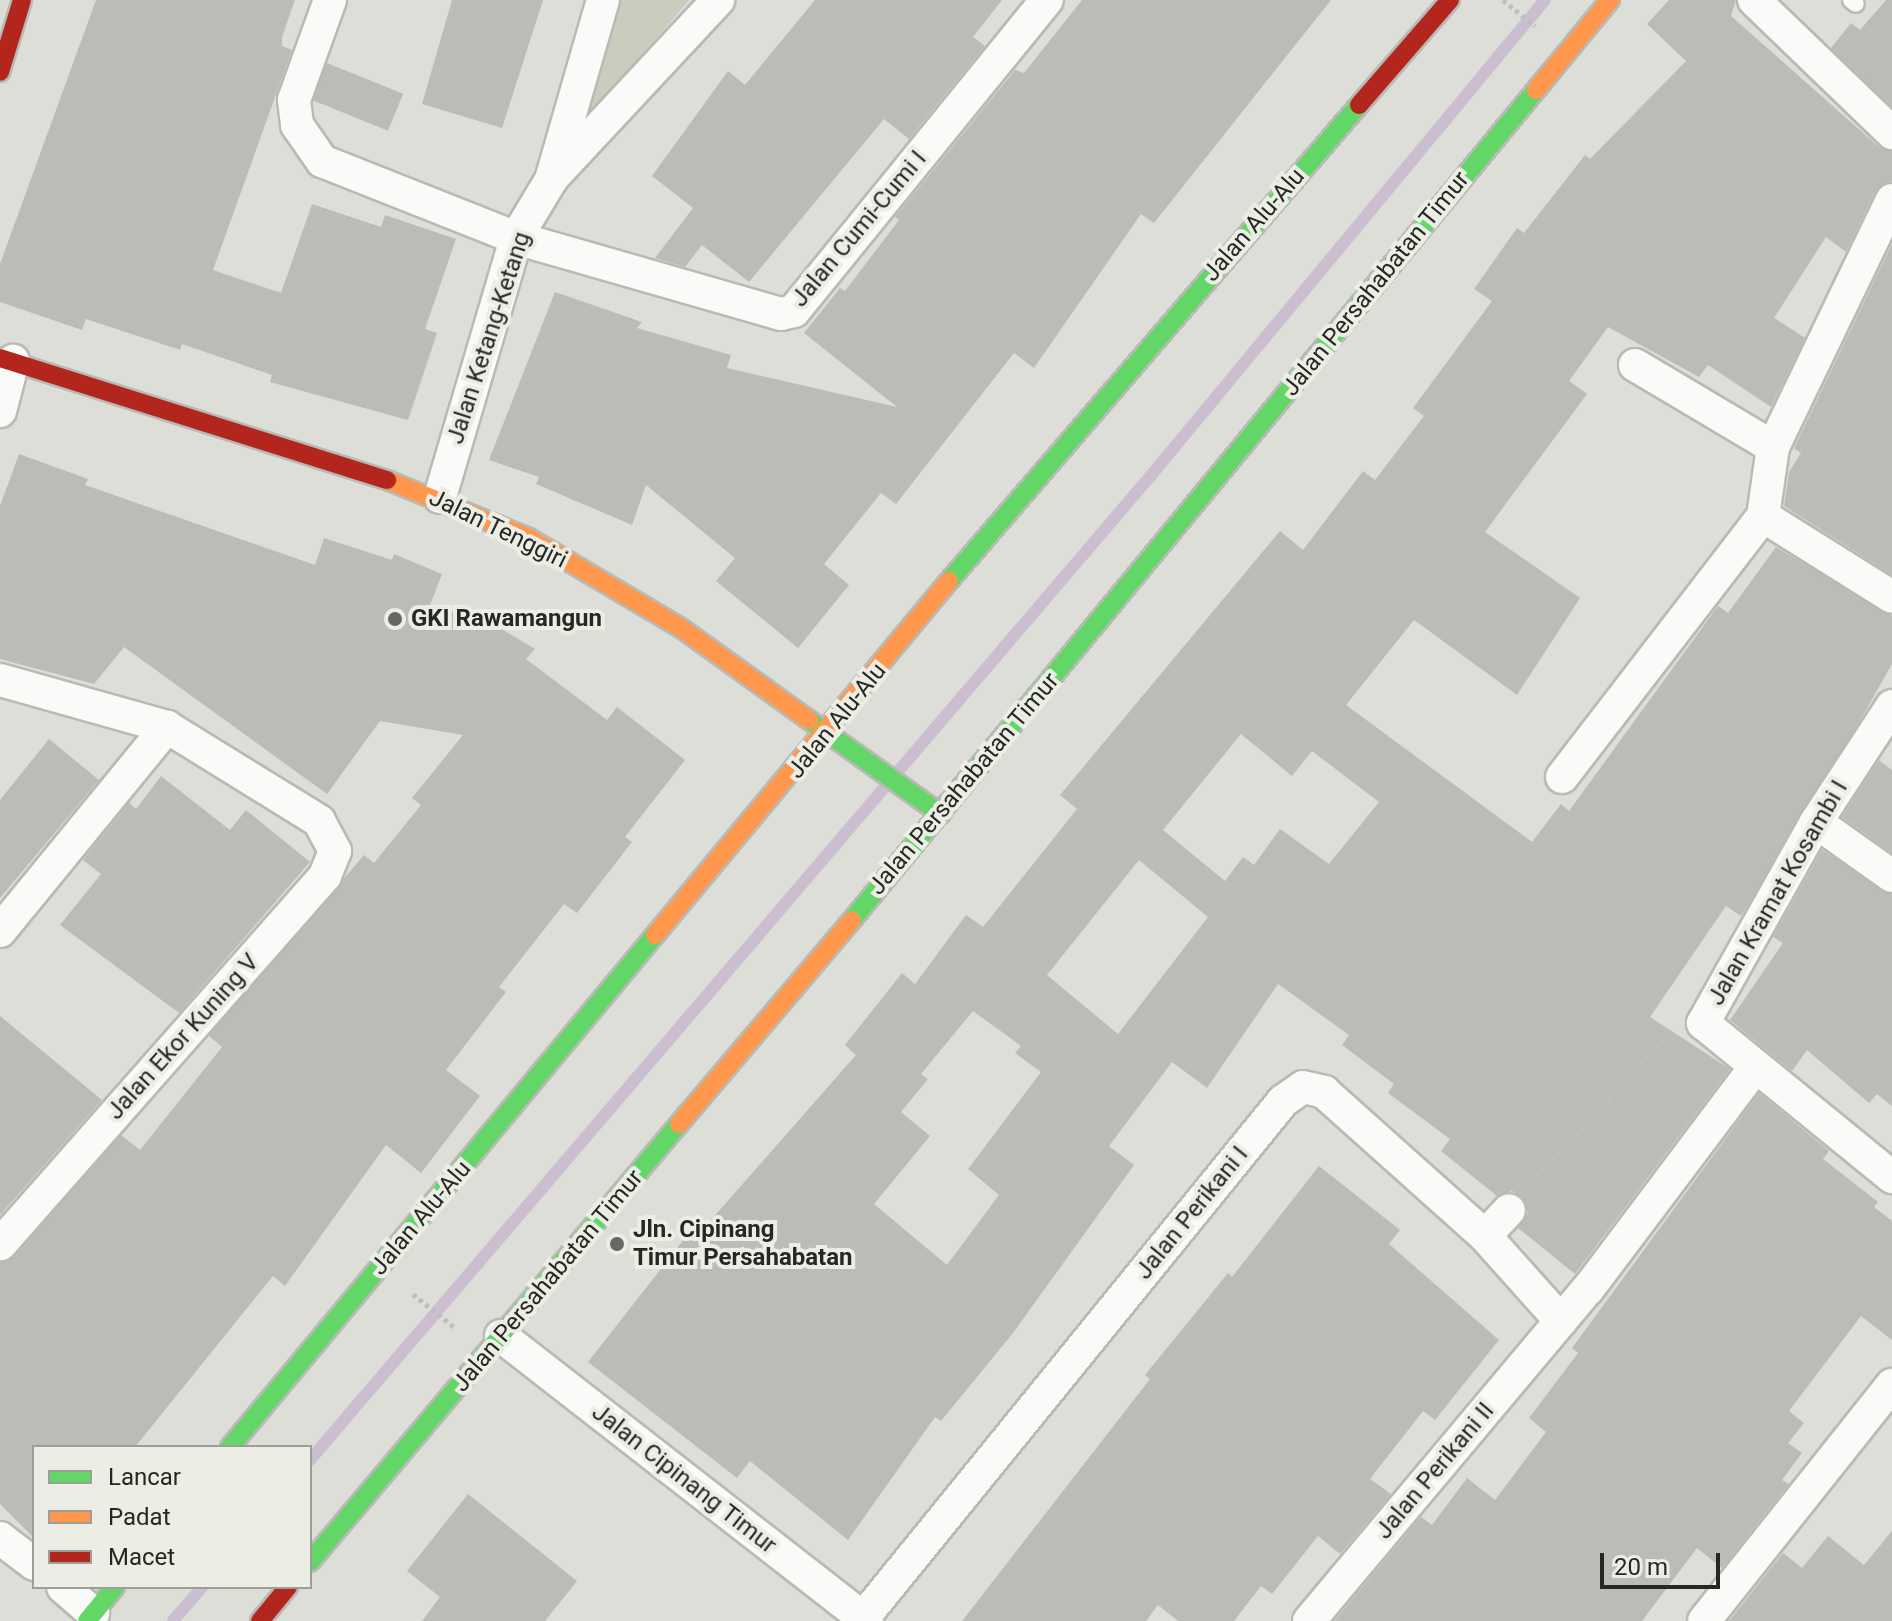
<!DOCTYPE html>
<style>
body{margin:0}
#map{position:relative;width:1892px;height:1621px;overflow:hidden;background:#ddded8;font-family:Roboto,sans-serif}
div>[style]{position:absolute}
[style*='--x']{left:calc(var(--x)*1px);top:calc(var(--y)*1px);width:calc(var(--w)*1px);rotate:calc(var(--a)*1deg)}
.green>*{inset:0;background:#cacdbe}
.stream>*{height:12px;margin:-6px;padding:0 6px;transform-origin:6px;border-radius:6px;background:#cbbed1}
.building>*{inset:0;background:#bbbcb8;transform-origin:0 0}
.path>*{height:5px;margin-top:-2.5px;transform-origin:0;background:repeating-linear-gradient(90deg,#bebebd 0 4px,transparent 0 8px)}
.roads{filter:drop-shadow(2px 0 #b9b9b5) drop-shadow(-2px 0 #b9b9b5) drop-shadow(0 2px #b9b9b5) drop-shadow(0 -2px #b9b9b5)}
.lane>*{height:16px;margin:-8px;padding:0 8px;transform-origin:8px;border-radius:8px;background:#fafaf9}
.street>*{height:32px;margin:-16px;padding:0 16px;transform-origin:16px;border-radius:16px;background:#fafaf9}
.fast>*{height:18px;margin:-9px;padding:0 9px;transform-origin:9px;border-radius:9px;background:#63d668}
.slow>*{height:18px;margin:-9px;padding:0 9px;transform-origin:9px;border-radius:9px;background:#ff974d}
.jam>*{height:18px;margin:-9px;padding:0 9px;transform-origin:9px;border-radius:9px;background:#b3261e}
.dots>*{width:22px;height:22px;translate:-50% -50%;box-sizing:border-box;border:4px solid #ecede4;border-radius:50%}
span{translate:-50% -50%;white-space:nowrap;text-align:center;line-height:1.15;-webkit-text-stroke:8px #ecede4;paint-order:stroke}
.street-label{font-size:24px;color:#272824}
.poi-label{font-size:24px;color:#272824;font-weight:700}
.left{translate:0 -50%;text-align:left}
.legend{position:absolute;left:32px;top:1445px;width:280px;height:144px;box-sizing:border-box;background:#ecede4;border:2px solid #9d9e97;margin:0;padding:10px 14px;list-style:none;font-size:24px;color:#272824}
.legend li{display:flex;align-items:center;gap:16px;height:40px}
.legend b{width:40px;border:2px solid #9d9e97}
.scale{position:absolute;left:1600px;top:1553px;width:120px;height:36px;box-sizing:border-box;border:4px solid #272824;border-top:0;padding-left:10px;font-size:24px;line-height:28px;white-space:nowrap;color:#272824;-webkit-text-stroke:6px #ecede4;paint-order:stroke}
</style>
<div id="map">
<div class="green">
<div style="clip-path:polygon(612px 0,689px 0,570px 140px)"></div>
</div>
<div class="stream">
<div style="--x:310;--y:1460;--w:1298;--a:-49.5"></div>
<div style="--x:1153;--y:473;--w:614;--a:-50.35"></div>
<div style="--x:173;--y:1621;--w:45;--a:-49.5"></div>
</div>
<div class="building">
<div style="clip-path:polygon(96px 0,295px 0,282px 37px,282px 46px,292px 50px,213px 270px,281px 293px,312px 204px,381px 227px,385px 215px,456px 239px,425px 329px,437px 333px,408px 420px,270px 382px,272px 375px,182px 344px,180px 350px,86px 319px,82px 330px,0 302px,0 264px)"></div>
<div style="clip-path:polygon(452px 0,543px 0,502px 128px,422px 104px)"></div>
<div style="clip-path:polygon(815px 0,1002px 0,973px 37px,985px 46px,909px 139px,884px 119px,749px 282px,702px 245px,685px 267px,655px 258px,693px 208px,652px 176px,728px 71px,745px 85px)"></div>
<div style="clip-path:polygon(1082px 0,1331px 0,1154px 223px,1141px 214px,1034px 368px,1014px 353px,896px 504px,881px 493px,824px 564px,849px 585px,798px 648px,716px 581px,735px 558px,646px 485px,632px 525px,536px 484px,539px 477px,489px 460px,555px 292px,642px 322px,637px 328px,731px 355px,727px 368px,897px 407px,804px 333px,840px 288px,845px 291px,899px 220px,895px 217px,1015px 70px,1024px 73px)"></div>
<div style="clip-path:polygon(evenodd,1669px 0,1736px 0,1731px 16px,1879px 147px,1892px 151px,1892px 181px,1875px 192px,1846px 252px,1826px 237px,1774px 318px,1805px 338px,1771px 407px,1708px 365px,1699px 377px,1608px 327px,1569px 381px,1587px 394px,1485px 532px,1580px 598px,1517px 695px,1414px 620px,1346px 705px,1532px 842px,1561px 804px,1569px 811px,1718px 606px,1728px 613px,1776px 547px,1892px 616px,1892px 664px,1858px 724px,1741px 916px,1726px 906px,1650px 1017px,1730px 1069px,1575px 1274px,1518px 1228px,1528px 1213px,1522px 1197px,1512px 1191px,1497px 1196px,1441px 1151px,1450px 1139px,1388px 1093px,1394px 1084px,1342px 1045px,1349px 1035px,1278px 984px,1207px 1088px,1172px 1062px,1109px 1146px,1134px 1165px,1013px 1333px,941px 1421px,935px 1417px,848px 1540px,750px 1461px,737px 1478px,588px 1362px,696px 1224px,703px 1229px,856px 1055px,845px 1045px,902px 973px,915px 984px,966px 915px,983px 927px,1077px 809px,1060px 795px,1280px 531px,1303px 550px,1363px 471px,1375px 480px,1424px 416px,1413px 408px,1492px 301px,1474px 289px,1517px 228px,1524px 233px,1585px 155px,1590px 159px,1686px 61px,1647px 24px,1669px 0,1241px 734px,1292px 776px,1312px 751px,1379px 802px,1329px 864px,1280px 829px,1254px 865px,1243px 857px,1225px 881px,1163px 830px,1241px 734px,1669px 0,1139px 860px,1208px 917px,1118px 1034px,1047px 975px,1139px 860px,1669px 0,973px 1011px,1021px 1046px,1015px 1053px,1041px 1072px,968px 1169px,999px 1195px,947px 1265px,874px 1204px,930px 1136px,901px 1112px,928px 1079px,921px 1074px,973px 1011px)"></div>
<div style="clip-path:polygon(1886px 0,1892px 0,1892px 107px,1831px 48px,1851px 23px,1860px 30px)"></div>
<div style="left:327px;top:63px;width:82px;height:40px;rotate:22deg"></div>
<div style="clip-path:polygon(1892px 244px,1892px 575px,1784px 506px,1789px 472px,1801px 453px,1794px 448px)"></div>
<div style="clip-path:polygon(19px 454px,88px 479px,85px 485px,315px 565px,324px 538px,392px 560px,394px 554px,442px 574px,430px 605px,495px 625px,535px 649px,526px 659px,607px 720px,617px 707px,685px 760px,625px 837px,632px 842px,577px 913px,564px 904px,499px 987px,506px 992px,446px 1070px,480px 1096px,421px 1173px,386px 1145px,285px 1286px,273px 1276px,135px 1447px,34px 1447px,34px 1538px,0 1504px,0 1262px,14px 1257px,121px 1135px,140px 1150px,222px 1047px,209px 1036px,364px 855px,374px 863px,421px 805px,412px 798px,463px 735px,380px 721px,327px 794px,124px 647px,94px 684px,0 659px,0 506px)"></div>
<div style="clip-path:polygon(49px 739px,99px 780px,0 898px,0 800px)"></div>
<div style="clip-path:polygon(1879px 760px,1892px 770px,1892px 853px,1842px 817px)"></div>
<div style="clip-path:polygon(161px 776px,230px 830px,246px 810px,310px 862px,179px 1013px,60px 925px,101px 874px,83px 860px,129px 803px,136px 809px)"></div>
<div style="clip-path:polygon(1822px 850px,1892px 895px,1892px 1106px,1877px 1094px,1869px 1103px,1807px 1050px,1792px 1071px,1730px 1020px,1783px 943px,1773px 937px)"></div>
<div style="clip-path:polygon(0 1016px,102px 1100px,0 1215px)"></div>
<div style="clip-path:polygon(1759px 1093px,1829px 1151px,1823px 1159px,1878px 1202px,1874px 1207px,1892px 1221px,1892px 1340px,1861px 1316px,1789px 1411px,1804px 1423px,1788px 1443px,1802px 1453px,1782px 1480px,1789px 1484px,1722px 1568px,1697px 1548px,1642px 1621px,1334px 1621px,1421px 1517px,1432px 1525px,1467px 1478px,1495px 1500px,1546px 1432px,1529px 1418px,1578px 1353px,1572px 1348px)"></div>
<div style="clip-path:polygon(1319px 1166px,1400px 1230px,1389px 1244px,1499px 1340px,1435px 1420px,1423px 1411px,1370px 1479px,1391px 1494px,1340px 1554px,1318px 1536px,1272px 1594px,1261px 1586px,1234px 1621px,1178px 1621px,1158px 1605px,1146px 1621px,962px 1621px,1150px 1379px,1145px 1375px,1228px 1273px,1232px 1277px)"></div>
<div style="clip-path:polygon(468px 1494px,577px 1581px,545px 1621px,422px 1621px,440px 1597px,407px 1571px)"></div>
<div style="clip-path:polygon(1892px 1531px,1892px 1621px,1729px 1621px,1783px 1553px,1802px 1568px,1828px 1536px,1864px 1565px)"></div>
</div>
<div class="path">
<div style="--x:1503;--y:0;--w:41;--a:39.1"></div>
<div style="--x:1532;--y:1183;--w:206;--a:-48"></div>
<div style="--x:413;--y:1294;--w:54;--a:39"></div>
</div>
<div class="roads">
<div class="lane">
<div style="--x:1851;--y:0;--w:6;--a:39"></div>
</div>
<div class="street">
<div style="--x:330;--y:0;--w:106;--a:109.8"></div>
<div style="--x:294;--y:100;--w:25;--a:83"></div>
<div style="--x:297;--y:125;--w:44;--a:55.2"></div>
<div style="--x:322;--y:161;--w:209;--a:21.6"></div>
<div style="--x:516;--y:238;--w:276;--a:16"></div>
<div style="--x:781;--y:314;--w:13;--a:-13"></div>
<div style="--x:794;--y:311;--w:401;--a:-50.9"></div>
<div style="--x:1754;--y:0;--w:192;--a:43.9"></div>
<div style="--x:554;--y:176;--w:241;--a:-47"></div>
<div style="--x:1635;--y:365;--w:161;--a:30.7"></div>
<div style="--x:1773;--y:447;--w:70;--a:98.2"></div>
<div style="--x:1763;--y:516;--w:152;--a:32.1"></div>
<div style="--x:0;--y:411;--w:52;--a:-75.4"></div>
<div style="--x:1773;--y:447;--w:274;--a:-64.3"></div>
<div style="--x:440;--y:497;--w:270;--a:-73.6"></div>
<div style="--x:516;--y:238;--w:68;--a:-58.9"></div>
<div style="--x:551;--y:180;--w:187;--a:-73.9"></div>
<div style="--x:0;--y:680;--w:173;--a:15.7"></div>
<div style="--x:167;--y:727;--w:179;--a:31.7"></div>
<div style="--x:319;--y:821;--w:34;--a:62"></div>
<div style="--x:335;--y:851;--w:27;--a:112"></div>
<div style="--x:325;--y:876;--w:491;--a:131.4"></div>
<div style="--x:1892;--y:706;--w:139;--a:123.2"></div>
<div style="--x:1816;--y:822;--w:231;--a:119.3"></div>
<div style="--x:1703;--y:1023;--w:244;--a:39.2"></div>
<div style="--x:1562;--y:777;--w:329;--a:-52.4"></div>
<div style="--x:1816;--y:822;--w:93;--a:35.4"></div>
<div style="--x:0;--y:931;--w:264;--a:-50.7"></div>
<div style="--x:1485;--y:1236;--w:35;--a:-47"></div>
<div style="--x:501;--y:1336;--w:464;--a:37.9"></div>
<div style="--x:0;--y:1538;--w:43;--a:37.4"></div>
<div style="--x:63;--y:1587;--w:40;--a:41"></div>
<div style="--x:863;--y:1618;--w:666;--a:-50.91"></div>
<div style="--x:1283;--y:1101;--w:24;--a:-35"></div>
<div style="--x:1303;--y:1087;--w:22;--a:13"></div>
<div style="--x:1324;--y:1092;--w:216;--a:41.8"></div>
<div style="--x:1485;--y:1236;--w:114;--a:48.2"></div>
<div style="--x:1309;--y:1621;--w:434;--a:-50"></div>
<div style="--x:1588;--y:1289;--w:278;--a:-53"></div>
<div style="--x:1704;--y:1621;--w:302;--a:-51.5"></div>
</div>
<div class="fast">
<div style="--x:949;--y:581;--w:628;--a:-49.26"></div>
<div style="--x:809;--y:720;--w:162;--a:35.5"></div>
<div style="--x:852;--y:920;--w:1076;--a:-50.51"></div>
<div style="--x:230;--y:1447;--w:665;--a:-50.3"></div>
<div style="--x:310;--y:1562;--w:573;--a:-49.89"></div>
<div style="--x:87;--y:1621;--w:44;--a:-50.5"></div>
</div>
<div class="slow">
<div style="--x:1536;--y:90;--w:117;--a:-50.6"></div>
<div style="--x:387;--y:480;--w:153;--a:22.2"></div>
<div style="--x:529;--y:538;--w:177;--a:30.6"></div>
<div style="--x:681;--y:628;--w:158;--a:35.7"></div>
<div style="--x:655;--y:935;--w:460;--a:-50.3"></div>
<div style="--x:679;--y:1124;--w:267;--a:-49.7"></div>
</div>
<div class="jam">
<div style="--x:0;--y:72;--w:75;--a:-73"></div>
<div style="--x:1359;--y:105;--w:139;--a:-49.1"></div>
<div style="--x:0;--y:358;--w:406;--a:17.5"></div>
<div style="--x:260;--y:1621;--w:44;--a:-50.5"></div>
</div>
</div>
<div class="dots">
<div style="left:395px;top:619px;background:#676863"></div>
<div style="left:617px;top:1244px;background:#676863"></div>
</div>
<div class="street-label">
<span style="left:1254px;top:225px;rotate:-49deg">Jalan Alu-Alu</span>
<span style="left:859px;top:229px;rotate:-50deg">Jalan Cumi-Cumi I</span>
<span style="left:1376px;top:284px;rotate:-51deg">Jalan Persahabatan Timur</span>
<span style="left:489px;top:338px;rotate:-72deg">Jalan Ketang-Ketang</span>
<span style="left:498px;top:529px;rotate:26deg">Jalan Tenggiri</span>
<span style="left:837px;top:721px;rotate:-51deg">Jalan Alu-Alu</span>
<span style="left:964px;top:784px;rotate:-50deg">Jalan Persahabatan Timur</span>
<span style="left:1778px;top:893px;rotate:-60deg">Jalan Kramat Kosambi I</span>
<span style="left:183px;top:1037px;rotate:-48deg">Jalan Ekor Kuning V</span>
<span style="left:1192px;top:1213px;rotate:-51deg">Jalan Perikani I</span>
<span style="left:421px;top:1218px;rotate:-50deg">Jalan Alu-Alu</span>
<span style="left:548px;top:1281px;rotate:-50deg">Jalan Persahabatan Timur</span>
<span style="left:1435px;top:1471px;rotate:-50deg">Jalan Perikani II</span>
<span style="left:684px;top:1479px;rotate:38deg">Jalan Cipinang Timur</span>
</div>
<div class="poi-label">
<span class="left" style="left:411px;top:619px">GKI Rawamangun</span>
<span class="left" style="left:633px;top:1244px">Jln. Cipinang<br>Timur Persahabatan</span>
</div>
<ul class="legend">
<li><b style="height:10px;background:#63d668"></b>Lancar</li>
<li><b style="height:10px;background:#ff974d"></b>Padat</li>
<li><b style="height:10px;background:#b3261e"></b>Macet</li>
</ul>
<div class="scale">20 m</div>
</div>
